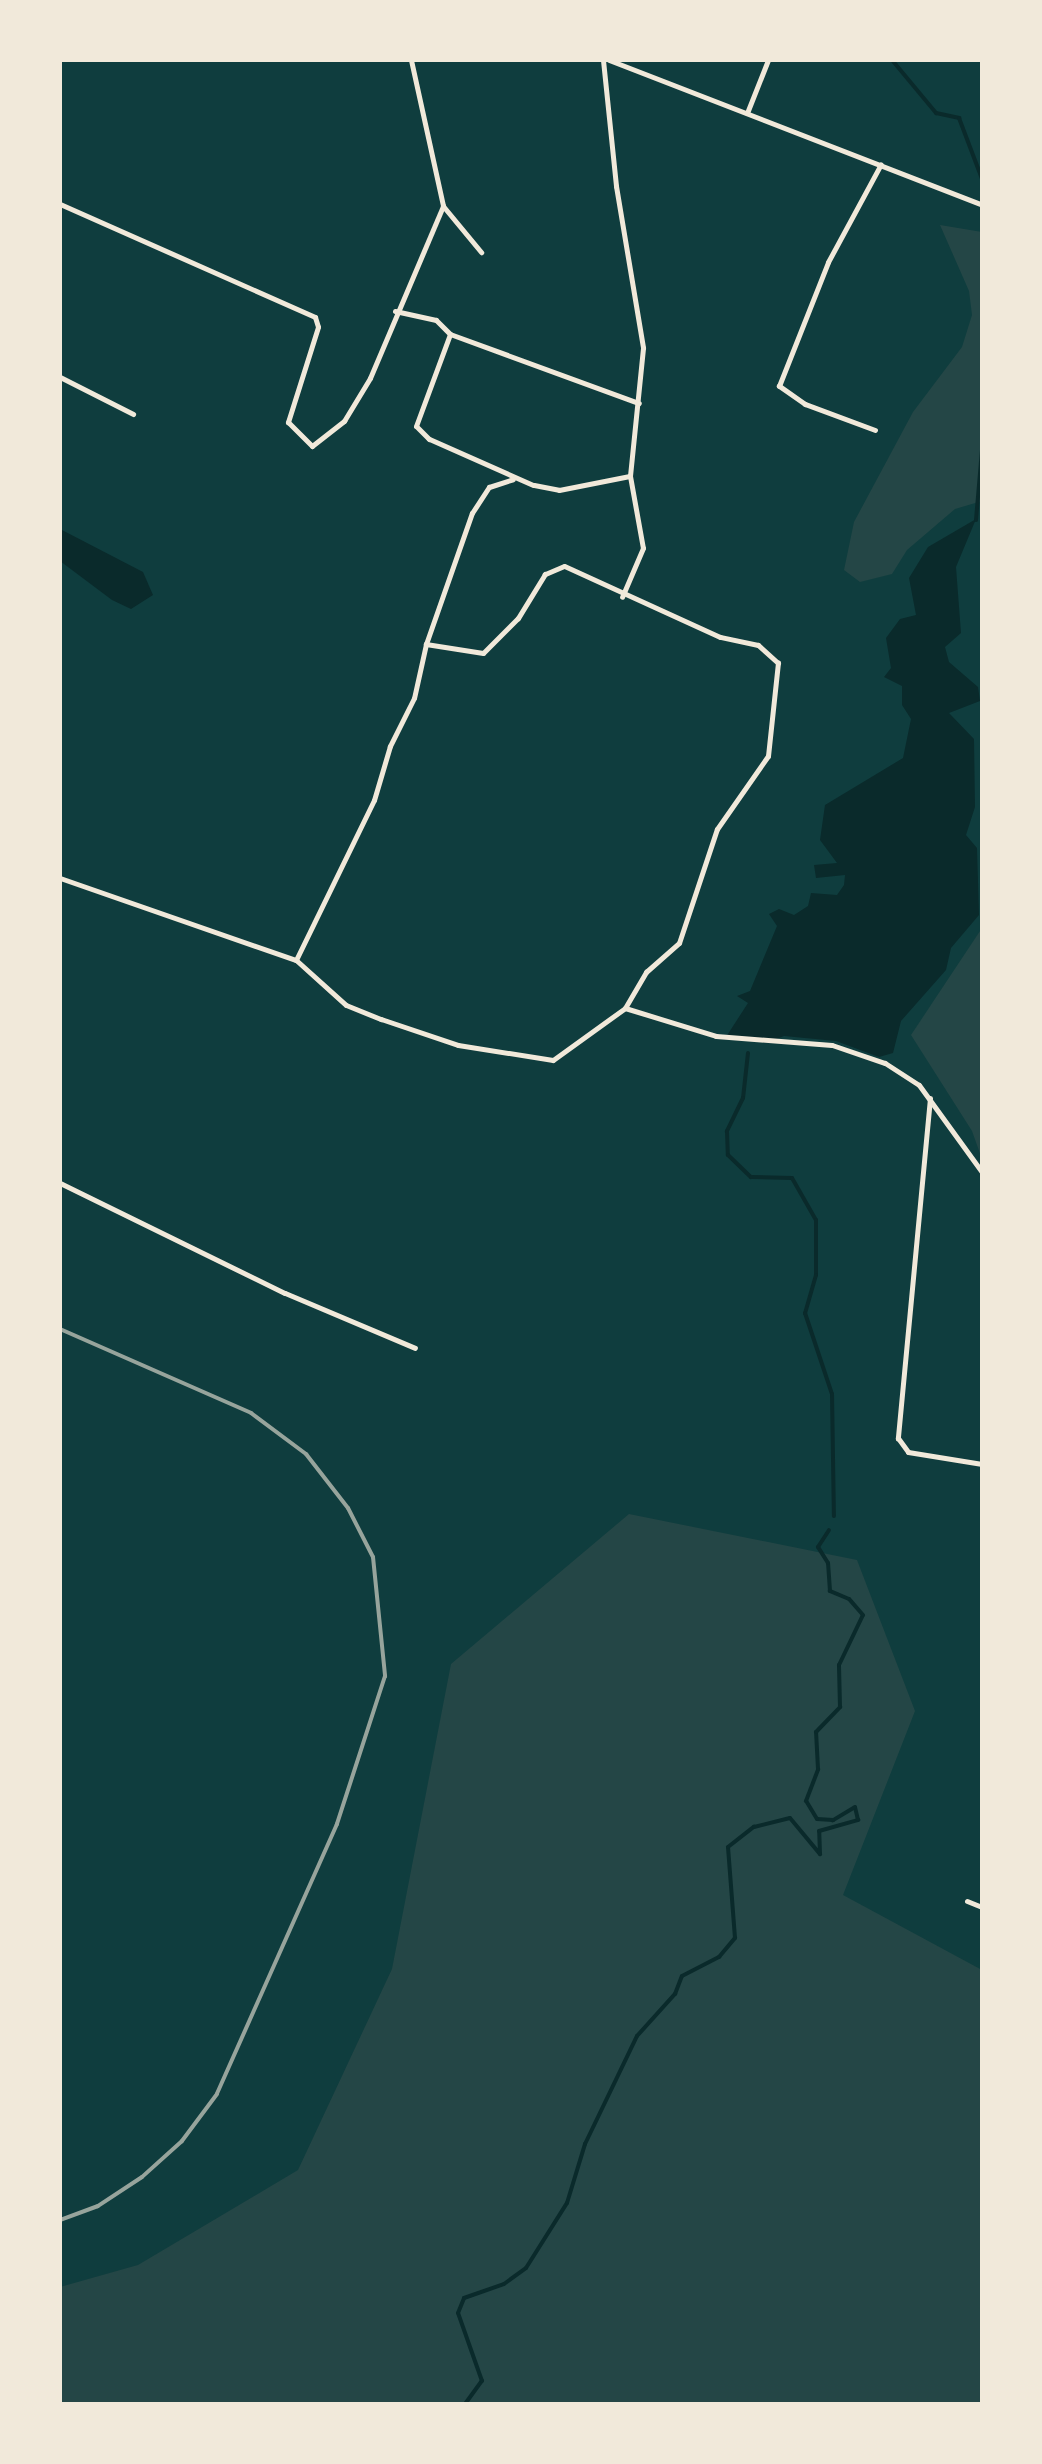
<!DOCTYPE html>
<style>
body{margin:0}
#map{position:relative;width:1042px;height:2464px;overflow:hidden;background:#0f3d3e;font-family:"IBM Plex Serif",serif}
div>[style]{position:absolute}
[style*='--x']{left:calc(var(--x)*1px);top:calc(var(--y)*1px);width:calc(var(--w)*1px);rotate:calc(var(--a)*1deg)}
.green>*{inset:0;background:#244646}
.water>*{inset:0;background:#0a2a2b}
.stream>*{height:4px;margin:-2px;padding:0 2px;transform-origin:2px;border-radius:2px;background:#0a2a2b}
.minor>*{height:5px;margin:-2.5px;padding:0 2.5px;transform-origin:2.5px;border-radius:2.5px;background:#f1e9da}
.rail>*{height:4px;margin:-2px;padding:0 2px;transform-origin:2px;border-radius:2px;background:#97a49c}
span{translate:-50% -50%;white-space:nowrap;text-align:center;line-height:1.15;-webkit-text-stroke:9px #f1e9da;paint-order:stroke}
.frame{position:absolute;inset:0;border:62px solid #f1e9da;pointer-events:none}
</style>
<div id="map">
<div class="green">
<div style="clip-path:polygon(940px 225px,982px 232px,982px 501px,955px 509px,907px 550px,892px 574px,860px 582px,844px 570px,854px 522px,913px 412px,962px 347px,972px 315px,969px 291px)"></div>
<div style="clip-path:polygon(982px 928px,982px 1159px,972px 1131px,911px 1035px)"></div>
<div style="clip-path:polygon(629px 1514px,857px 1560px,915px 1711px,843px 1895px,982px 1970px,982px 2404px,60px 2404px,60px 2287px,138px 2265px,298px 2170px,392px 1969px,451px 1664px)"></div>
</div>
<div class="water">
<div style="clip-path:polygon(976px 519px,956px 567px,961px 633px,945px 647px,949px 662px,978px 687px,980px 701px,949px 713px,974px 739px,975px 807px,966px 835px,977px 848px,979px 915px,951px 948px,946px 970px,901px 1021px,893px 1053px,879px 1057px,836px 1041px,784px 1036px,767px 1043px,726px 1037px,748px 1003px,737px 996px,750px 991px,777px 926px,769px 914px,779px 909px,794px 915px,808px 906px,811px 893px,837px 895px,844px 885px,845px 875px,816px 878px,814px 865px,837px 863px,820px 840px,825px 805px,903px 758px,911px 719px,902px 705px,902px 686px,884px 677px,891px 668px,886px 638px,900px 619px,916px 615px,909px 578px,928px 547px)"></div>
<div style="clip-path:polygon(60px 529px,143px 572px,153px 595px,131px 609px,112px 600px,60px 561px)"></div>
</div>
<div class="stream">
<div style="--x:892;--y:60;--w:69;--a:50.3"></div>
<div style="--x:936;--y:113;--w:24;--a:12"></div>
<div style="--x:959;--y:118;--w:65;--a:69.3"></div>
<div style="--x:976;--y:520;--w:70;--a:-85.1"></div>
<div style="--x:748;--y:1053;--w:45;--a:96.3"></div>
<div style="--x:743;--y:1098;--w:37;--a:116"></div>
<div style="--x:727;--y:1131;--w:24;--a:88"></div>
<div style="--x:728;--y:1155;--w:32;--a:44"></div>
<div style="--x:751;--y:1177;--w:41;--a:1.4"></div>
<div style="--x:792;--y:1178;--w:48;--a:60.3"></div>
<div style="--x:816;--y:1220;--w:55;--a:90"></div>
<div style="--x:816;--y:1275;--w:40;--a:106"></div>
<div style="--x:805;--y:1313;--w:85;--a:71.6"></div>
<div style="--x:832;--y:1394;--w:122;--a:89.1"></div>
<div style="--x:465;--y:2404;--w:29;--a:-54"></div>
<div style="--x:482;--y:2381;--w:72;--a:-109.4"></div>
<div style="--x:458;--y:2313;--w:16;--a:-68"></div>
<div style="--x:464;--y:2298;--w:42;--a:-19.3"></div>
<div style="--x:504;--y:2284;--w:27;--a:-36"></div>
<div style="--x:526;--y:2268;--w:77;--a:-57.8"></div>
<div style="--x:567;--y:2203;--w:62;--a:-73"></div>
<div style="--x:585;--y:2144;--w:120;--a:-64.3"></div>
<div style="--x:637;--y:2036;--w:57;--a:-47.9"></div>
<div style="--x:675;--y:1994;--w:19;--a:-69"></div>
<div style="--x:682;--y:1976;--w:42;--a:-27.2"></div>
<div style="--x:719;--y:1957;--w:25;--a:-50"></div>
<div style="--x:735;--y:1938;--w:91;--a:-94.4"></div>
<div style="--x:728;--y:1847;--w:33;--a:-38"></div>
<div style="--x:754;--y:1827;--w:37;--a:-14"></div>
<div style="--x:790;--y:1818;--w:47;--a:50.2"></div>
<div style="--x:820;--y:1854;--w:23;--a:-92"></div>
<div style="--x:819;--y:1831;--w:41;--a:-15.8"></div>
<div style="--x:858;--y:1820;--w:13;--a:-103"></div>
<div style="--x:855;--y:1807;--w:26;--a:149"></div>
<div style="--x:833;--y:1820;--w:16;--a:-176"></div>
<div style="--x:817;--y:1819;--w:21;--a:-121"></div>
<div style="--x:806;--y:1801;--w:34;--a:-69"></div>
<div style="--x:818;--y:1769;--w:37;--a:-93"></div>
<div style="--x:816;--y:1732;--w:35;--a:-46"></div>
<div style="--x:840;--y:1707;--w:42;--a:-91.4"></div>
<div style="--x:839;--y:1665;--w:55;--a:-64.4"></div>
<div style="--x:863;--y:1615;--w:21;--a:-131"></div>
<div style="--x:849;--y:1599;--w:21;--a:-157"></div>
<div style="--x:830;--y:1591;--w:28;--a:-94"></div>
<div style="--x:828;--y:1563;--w:19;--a:-122"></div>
<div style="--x:818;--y:1547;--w:20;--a:-57"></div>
</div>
<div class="minor">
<div style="--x:411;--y:60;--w:149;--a:77.6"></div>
<div style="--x:443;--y:206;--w:60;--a:50.4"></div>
<div style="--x:603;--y:60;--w:127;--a:84.1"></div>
<div style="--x:616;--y:186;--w:164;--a:80.5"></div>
<div style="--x:643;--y:348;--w:129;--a:95.8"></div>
<div style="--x:630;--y:476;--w:73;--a:79.8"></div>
<div style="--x:643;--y:548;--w:53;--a:113.2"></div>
<div style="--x:609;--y:60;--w:400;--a:21.2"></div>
<div style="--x:747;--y:113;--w:57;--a:-68.4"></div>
<div style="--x:60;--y:204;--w:279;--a:23.9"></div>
<div style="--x:315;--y:317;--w:10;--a:73"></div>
<div style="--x:318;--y:327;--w:100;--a:107.5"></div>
<div style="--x:288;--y:422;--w:34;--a:45"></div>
<div style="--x:312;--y:446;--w:41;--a:-38"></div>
<div style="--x:344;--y:421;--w:50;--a:-58.8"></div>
<div style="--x:370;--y:378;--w:187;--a:-67"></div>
<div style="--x:395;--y:311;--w:42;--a:12.4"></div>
<div style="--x:436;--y:320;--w:20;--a:45"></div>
<div style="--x:60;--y:377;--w:82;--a:26.9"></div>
<div style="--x:875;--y:430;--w:75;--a:-159.6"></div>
<div style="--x:805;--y:404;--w:32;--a:-145"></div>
<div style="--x:779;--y:386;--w:133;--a:-68.4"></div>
<div style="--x:828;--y:262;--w:111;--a:-61.6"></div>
<div style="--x:533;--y:485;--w:114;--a:-156.1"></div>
<div style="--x:429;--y:439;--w:18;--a:-135"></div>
<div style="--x:416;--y:426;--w:98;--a:-69.7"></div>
<div style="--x:450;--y:334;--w:201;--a:20.1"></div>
<div style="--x:534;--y:485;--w:25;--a:11"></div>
<div style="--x:559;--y:490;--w:72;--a:-11.2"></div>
<div style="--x:426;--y:644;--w:139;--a:-70.7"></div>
<div style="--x:472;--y:513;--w:31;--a:-57"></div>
<div style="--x:489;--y:487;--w:25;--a:-18"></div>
<div style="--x:60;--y:878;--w:250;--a:19.2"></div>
<div style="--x:296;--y:960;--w:67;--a:42"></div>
<div style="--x:346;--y:1005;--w:38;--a:22"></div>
<div style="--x:381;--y:1019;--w:81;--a:18.7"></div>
<div style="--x:458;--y:1045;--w:96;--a:9"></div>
<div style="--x:553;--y:1060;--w:89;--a:-35.8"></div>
<div style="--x:625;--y:1008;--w:42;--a:-59.7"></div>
<div style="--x:646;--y:972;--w:44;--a:-41.3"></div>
<div style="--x:679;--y:943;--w:120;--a:-71.6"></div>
<div style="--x:717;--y:829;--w:89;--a:-55.1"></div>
<div style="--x:768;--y:756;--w:94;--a:-83.9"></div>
<div style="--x:778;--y:663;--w:27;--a:-138"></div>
<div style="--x:758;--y:645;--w:39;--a:-168"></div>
<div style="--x:720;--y:637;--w:171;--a:-155.5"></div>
<div style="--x:564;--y:566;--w:21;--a:157"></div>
<div style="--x:545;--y:574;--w:52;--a:121.5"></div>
<div style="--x:518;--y:618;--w:49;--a:135"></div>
<div style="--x:483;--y:653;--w:58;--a:-171"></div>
<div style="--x:426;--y:644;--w:55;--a:102.5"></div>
<div style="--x:414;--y:698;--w:54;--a:116.6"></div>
<div style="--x:390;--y:746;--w:56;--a:106.5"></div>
<div style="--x:374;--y:800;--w:178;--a:116"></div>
<div style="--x:625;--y:1008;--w:95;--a:17.1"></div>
<div style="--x:716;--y:1036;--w:116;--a:4.4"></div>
<div style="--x:832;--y:1045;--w:56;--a:18.8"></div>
<div style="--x:885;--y:1063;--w:40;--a:32.9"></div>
<div style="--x:919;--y:1085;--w:107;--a:54.1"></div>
<div style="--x:930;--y:1098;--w:342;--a:95.4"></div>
<div style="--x:898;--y:1438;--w:17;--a:54"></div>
<div style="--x:908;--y:1452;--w:75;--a:9.2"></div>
<div style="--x:60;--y:1183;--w:250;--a:26.1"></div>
<div style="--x:285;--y:1293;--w:141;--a:22.9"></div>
<div style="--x:967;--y:1901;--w:16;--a:22"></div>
</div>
<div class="rail">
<div style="--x:60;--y:1329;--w:209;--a:23.7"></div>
<div style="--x:251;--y:1413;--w:69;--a:36.7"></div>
<div style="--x:306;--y:1454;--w:68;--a:52.1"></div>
<div style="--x:348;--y:1508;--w:55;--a:63"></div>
<div style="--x:373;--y:1557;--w:120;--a:84.2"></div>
<div style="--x:385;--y:1676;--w:156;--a:108"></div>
<div style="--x:337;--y:1824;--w:295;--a:114"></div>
<div style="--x:217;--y:2094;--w:59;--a:126.7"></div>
<div style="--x:182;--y:2141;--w:54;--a:138"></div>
<div style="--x:142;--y:2177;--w:53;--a:146.6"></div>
<div style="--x:98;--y:2206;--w:40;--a:159.8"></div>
</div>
<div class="frame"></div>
</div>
